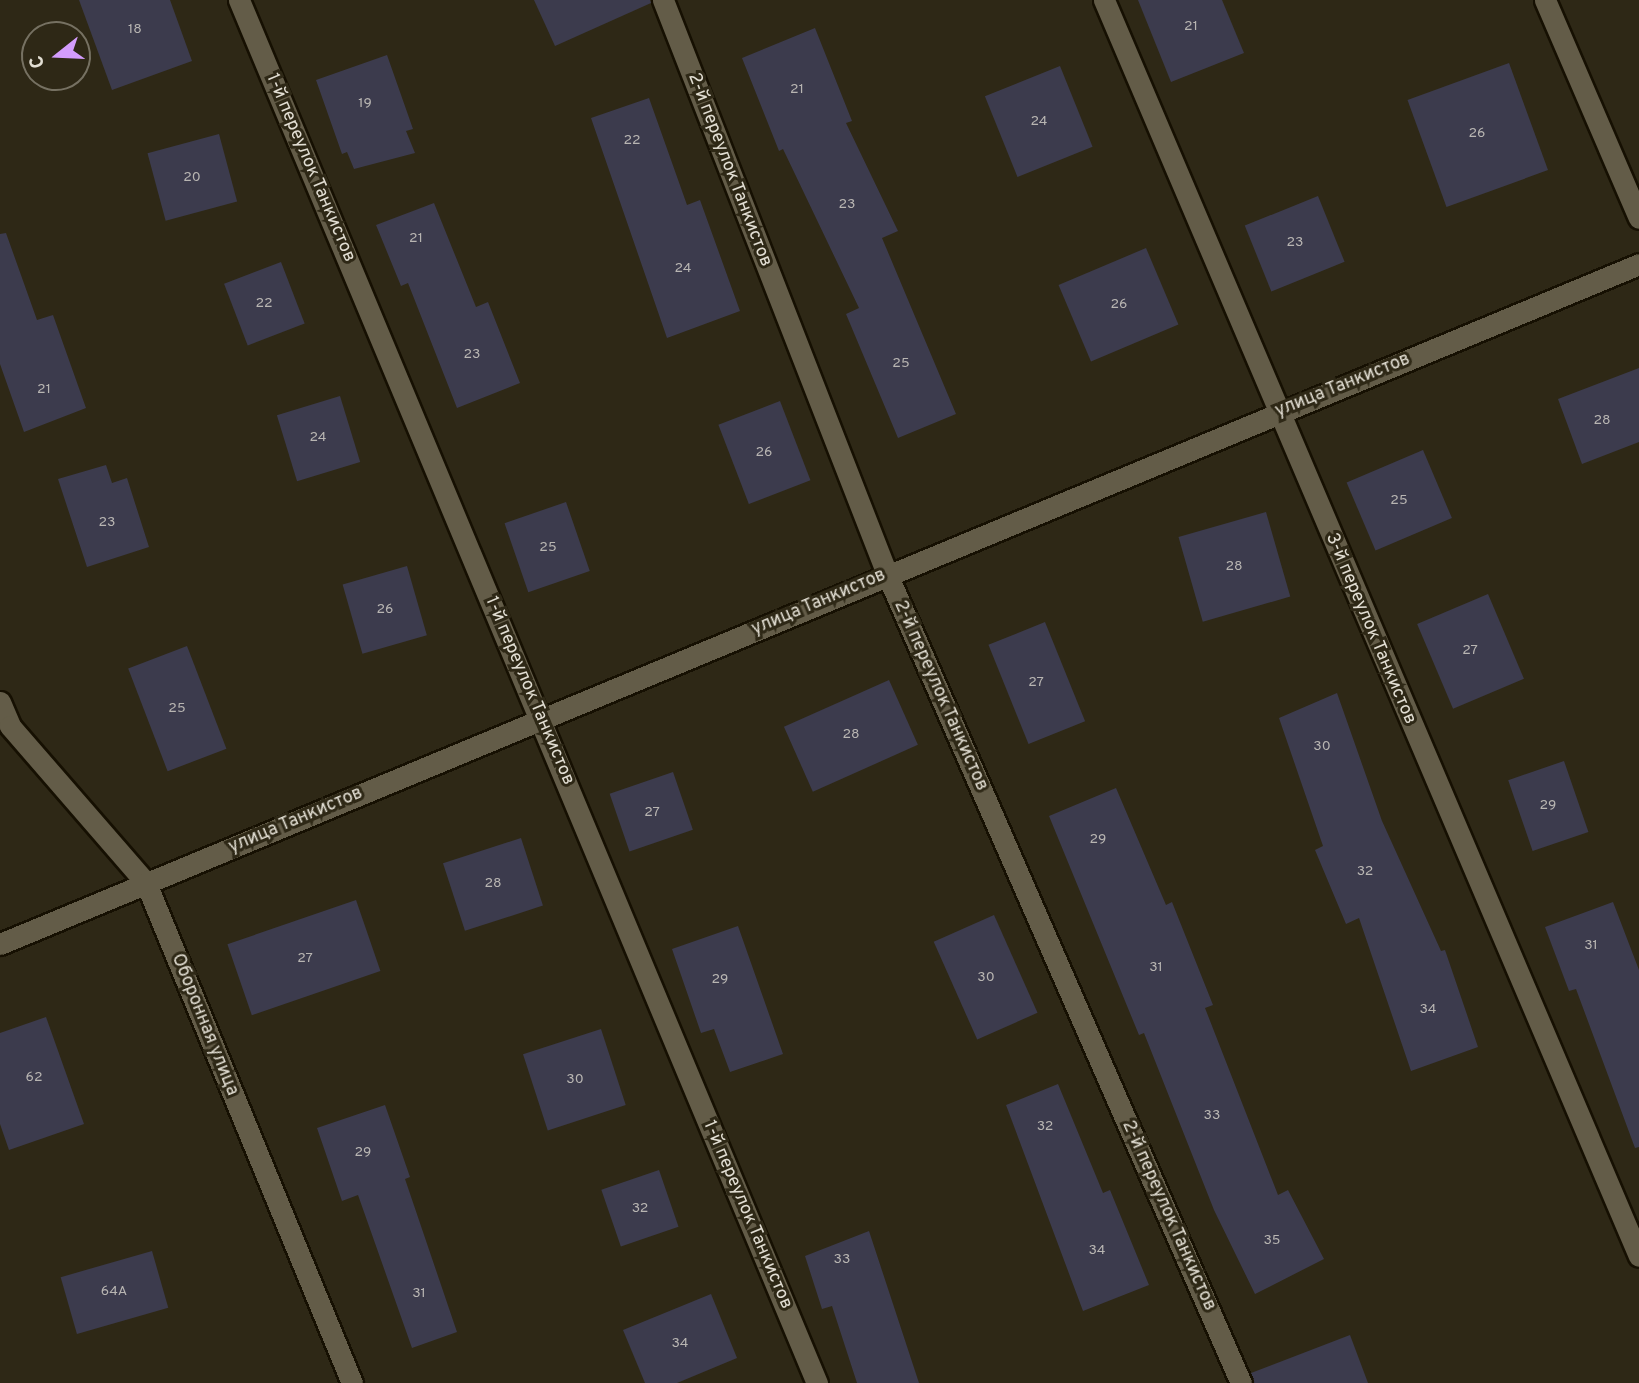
<!DOCTYPE html>
<meta charset="utf-8">
<style>
body{margin:0}
#map{position:relative;width:1639px;height:1383px;overflow:hidden;background:#2e2816;font-family:Overpass,sans-serif}
div>[style]{position:absolute}
[style*='--x']{left:calc(var(--x)*1px);top:calc(var(--y)*1px);width:calc(var(--w)*1px);rotate:calc(var(--a)*1deg)}
.building>*{inset:0;background:#3c3b4d;transform-origin:0 0}
.roads{filter:drop-shadow(2px 0 #161002) drop-shadow(-2px 0 #161002) drop-shadow(0 2px #161002) drop-shadow(0 -2px #161002)}
.minor>*{height:21px;margin:-10.5px;padding:0 10.5px;transform-origin:10.5px;border-radius:10.5px;background:#635c48}
span{translate:-50% -50%;white-space:nowrap;text-align:center;line-height:1.15;-webkit-text-stroke:6px #2e2816;paint-order:stroke}
.number-label{font-size:14px;color:#b8b5b2}
.number-label span{-webkit-text-stroke-width:0}
.street-label{font-size:18px;color:#e2ded3}
.north{position:absolute;left:21px;top:21px;width:70px;height:70px;box-sizing:border-box;background:#2e2816;border:2px solid #767162;border-radius:50%;rotate:252deg;font-size:19px;font-weight:700;line-height:28px;text-align:center;color:#e2ded3}
.north::after{content:'';display:block;margin:auto;width:24px;height:32px;background:#d39cfc;clip-path:polygon(50% 0,100% 100%,50% 72%,0 100%)}
</style>
<div id="map">
<div class="building">
<div style="clip-path:polygon(79px 0,170px 0,192px 61px,112px 90px)"></div>
<div style="clip-path:polygon(534px 0,650px 0,651px 3px,555px 46px)"></div>
<div style="clip-path:polygon(1138px 0,1222px 0,1244px 53px,1171px 82px)"></div>
<div style="clip-path:polygon(815px 28px,852px 121px,846px 123px,898px 231px,882px 238px,956px 414px,898px 438px,846px 314px,859px 308px,783px 149px,779px 151px,742px 58px)"></div>
<div style="clip-path:polygon(387px 55px,413px 129px,406px 131px,415px 153px,354px 169px,347px 152px,342px 154px,316px 80px)"></div>
<div style="left:1509px;top:63px;width:114px;height:108px;rotate:70deg"></div>
<div style="left:1060px;top:66px;width:87px;height:81px;rotate:68deg"></div>
<div style="clip-path:polygon(649px 98px,687px 205px,700px 200px,740px 311px,667px 338px,591px 118px)"></div>
<div style="left:219px;top:134px;width:70px;height:74px;rotate:75deg"></div>
<div style="left:1318px;top:196px;width:71px;height:79px;rotate:68deg"></div>
<div style="clip-path:polygon(434px 203px,476px 307px,488px 302px,520px 383px,457px 408px,408px 283px,401px 286px,376px 225px)"></div>
<div style="clip-path:polygon(6px 233px,37px 320px,53px 315px,86px 408px,24px 432px,0 364px,0 234px)"></div>
<div style="left:1146px;top:248px;width:83px;height:95px;rotate:67deg"></div>
<div style="left:281px;top:262px;width:66px;height:61px;rotate:69deg"></div>
<div style="clip-path:polygon(1639px 368px,1639px 442px,1582px 464px,1558px 399px)"></div>
<div style="left:340px;top:396px;width:69px;height:66px;rotate:73deg"></div>
<div style="left:780px;top:401px;width:85px;height:66px;rotate:69deg"></div>
<div style="left:1423px;top:450px;width:74px;height:83px;rotate:67deg"></div>
<div style="clip-path:polygon(106px 465px,112px 483px,127px 478px,149px 547px,87px 567px,58px 479px)"></div>
<div style="left:566px;top:502px;width:73px;height:65px;rotate:71deg"></div>
<div style="left:1266px;top:512px;width:88px;height:91px;rotate:74deg"></div>
<div style="left:407px;top:566px;width:72px;height:67px;rotate:74deg"></div>
<div style="left:1488px;top:594px;width:92px;height:77px;rotate:67deg"></div>
<div style="left:1045px;top:622px;width:107px;height:61px;rotate:68deg"></div>
<div style="left:187px;top:646px;width:110px;height:63px;rotate:69deg"></div>
<div style="left:889px;top:680px;width:71px;height:115px;rotate:66deg"></div>
<div style="clip-path:polygon(1337px 693px,1382px 821px,1441px 951px,1445px 950px,1478px 1047px,1411px 1071px,1359px 918px,1346px 924px,1315px 850px,1323px 846px,1279px 718px)"></div>
<div style="left:1564px;top:761px;width:75px;height:59px;rotate:71deg"></div>
<div style="left:673px;top:772px;width:61px;height:67px;rotate:71deg"></div>
<div style="clip-path:polygon(1116px 788px,1166px 905px,1172px 902px,1213px 1005px,1205px 1008px,1278px 1195px,1288px 1190px,1324px 1259px,1255px 1294px,1214px 1210px,1144px 1033px,1139px 1035px,1049px 816px)"></div>
<div style="left:521px;top:838px;width:71px;height:82px;rotate:72deg"></div>
<div style="left:356px;top:900px;width:75px;height:136px;rotate:71deg"></div>
<div style="clip-path:polygon(1613px 902px,1639px 970px,1639px 1147px,1635px 1148px,1576px 989px,1569px 991px,1545px 927px)"></div>
<div style="left:994px;top:915px;width:107px;height:66px;rotate:66deg"></div>
<div style="clip-path:polygon(738px 926px,783px 1054px,730px 1072px,714px 1029px,701px 1033px,672px 949px)"></div>
<div style="clip-path:polygon(46px 1017px,84px 1124px,9px 1150px,0 1124px,0 1033px)"></div>
<div style="left:601px;top:1029px;width:80px;height:82px;rotate:72deg"></div>
<div style="clip-path:polygon(1058px 1084px,1103px 1193px,1110px 1190px,1149px 1285px,1083px 1311px,1006px 1105px)"></div>
<div style="clip-path:polygon(385px 1105px,410px 1177px,405px 1179px,457px 1332px,412px 1348px,358px 1195px,342px 1201px,317px 1128px)"></div>
<div style="left:659px;top:1170px;width:60px;height:61px;rotate:71deg"></div>
<div style="clip-path:polygon(869px 1231px,919px 1383px,857px 1383px,832px 1306px,822px 1309px,805px 1256px)"></div>
<div style="left:152px;top:1251px;width:59px;height:95px;rotate:74deg"></div>
<div style="clip-path:polygon(711px 1294px,737px 1358px,677px 1383px,645px 1383px,623px 1330px)"></div>
<div style="clip-path:polygon(1350px 1335px,1368px 1383px,1254px 1383px,1251px 1373px)"></div>
</div>
<div class="roads">
<div class="minor">
<div style="--x:239;--y:0;--w:1499;--a:67.32"></div>
<div style="--x:663;--y:0;--w:616;--a:68.68"></div>
<div style="--x:887;--y:574;--w:883;--a:66.37"></div>
<div style="--x:1104;--y:0;--w:1365;--a:66.93"></div>
<div style="--x:1545;--y:0;--w:237;--a:66.7"></div>
<div style="--x:0;--y:702;--w:26;--a:67"></div>
<div style="--x:10;--y:726;--w:208;--a:49.1"></div>
<div style="--x:146;--y:883;--w:541;--a:67.61"></div>
<div style="--x:0;--y:944;--w:1774;--a:-22.53"></div>
</div>
</div>
<div class="number-label">
<span style="left:1191px;top:27px">21</span>
<span style="left:135px;top:30px">18</span>
<span style="left:797px;top:90px">21</span>
<span style="left:365px;top:104px">19</span>
<span style="left:1039px;top:122px">24</span>
<span style="left:1477px;top:134px">26</span>
<span style="left:632px;top:141px">22</span>
<span style="left:192px;top:178px">20</span>
<span style="left:847px;top:205px">23</span>
<span style="left:416px;top:239px">21</span>
<span style="left:1295px;top:243px">23</span>
<span style="left:683px;top:269px">24</span>
<span style="left:264px;top:304px">22</span>
<span style="left:1119px;top:305px">26</span>
<span style="left:472px;top:355px">23</span>
<span style="left:901px;top:364px">25</span>
<span style="left:44px;top:390px">21</span>
<span style="left:1602px;top:421px">28</span>
<span style="left:318px;top:438px">24</span>
<span style="left:764px;top:453px">26</span>
<span style="left:1399px;top:501px">25</span>
<span style="left:107px;top:523px">23</span>
<span style="left:548px;top:548px">25</span>
<span style="left:1234px;top:567px">28</span>
<span style="left:385px;top:610px">26</span>
<span style="left:1470px;top:651px">27</span>
<span style="left:1036px;top:683px">27</span>
<span style="left:177px;top:709px">25</span>
<span style="left:851px;top:735px">28</span>
<span style="left:1322px;top:747px">30</span>
<span style="left:1548px;top:806px">29</span>
<span style="left:652px;top:813px">27</span>
<span style="left:1098px;top:840px">29</span>
<span style="left:1365px;top:872px">32</span>
<span style="left:493px;top:884px">28</span>
<span style="left:1591px;top:946px">31</span>
<span style="left:305px;top:959px">27</span>
<span style="left:1156px;top:968px">31</span>
<span style="left:986px;top:978px">30</span>
<span style="left:720px;top:980px">29</span>
<span style="left:1428px;top:1010px">34</span>
<span style="left:34px;top:1078px">62</span>
<span style="left:575px;top:1080px">30</span>
<span style="left:1212px;top:1116px">33</span>
<span style="left:1045px;top:1127px">32</span>
<span style="left:363px;top:1153px">29</span>
<span style="left:640px;top:1209px">32</span>
<span style="left:1272px;top:1241px">35</span>
<span style="left:1097px;top:1251px">34</span>
<span style="left:842px;top:1260px">33</span>
<span style="left:114px;top:1292px">64А</span>
<span style="left:419px;top:1294px">31</span>
<span style="left:680px;top:1344px">34</span>
</div>
<div class="street-label">
<span style="left:310px;top:168px;rotate:67deg">1-й переулок Танкистов</span>
<span style="left:729px;top:170px;rotate:69deg">2-й переулок Танкистов</span>
<span style="left:1343px;top:386px;rotate:-22deg">улица Танкистов</span>
<span style="left:819px;top:603px;rotate:-23deg">улица Танкистов</span>
<span style="left:1370px;top:629px;rotate:67deg">3-й переулок Танкистов</span>
<span style="left:529px;top:691px;rotate:67deg">1-й переулок Танкистов</span>
<span style="left:940px;top:696px;rotate:66deg">2-й переулок Танкистов</span>
<span style="left:296px;top:821px;rotate:-23deg">улица Танкистов</span>
<span style="left:204px;top:1025px;rotate:68deg">Оборонная улица</span>
<span style="left:747px;top:1215px;rotate:67deg">1-й переулок Танкистов</span>
<span style="left:1168px;top:1216px;rotate:66deg">2-й переулок Танкистов</span>
</div>
<div class="north">С</div>
</div>
